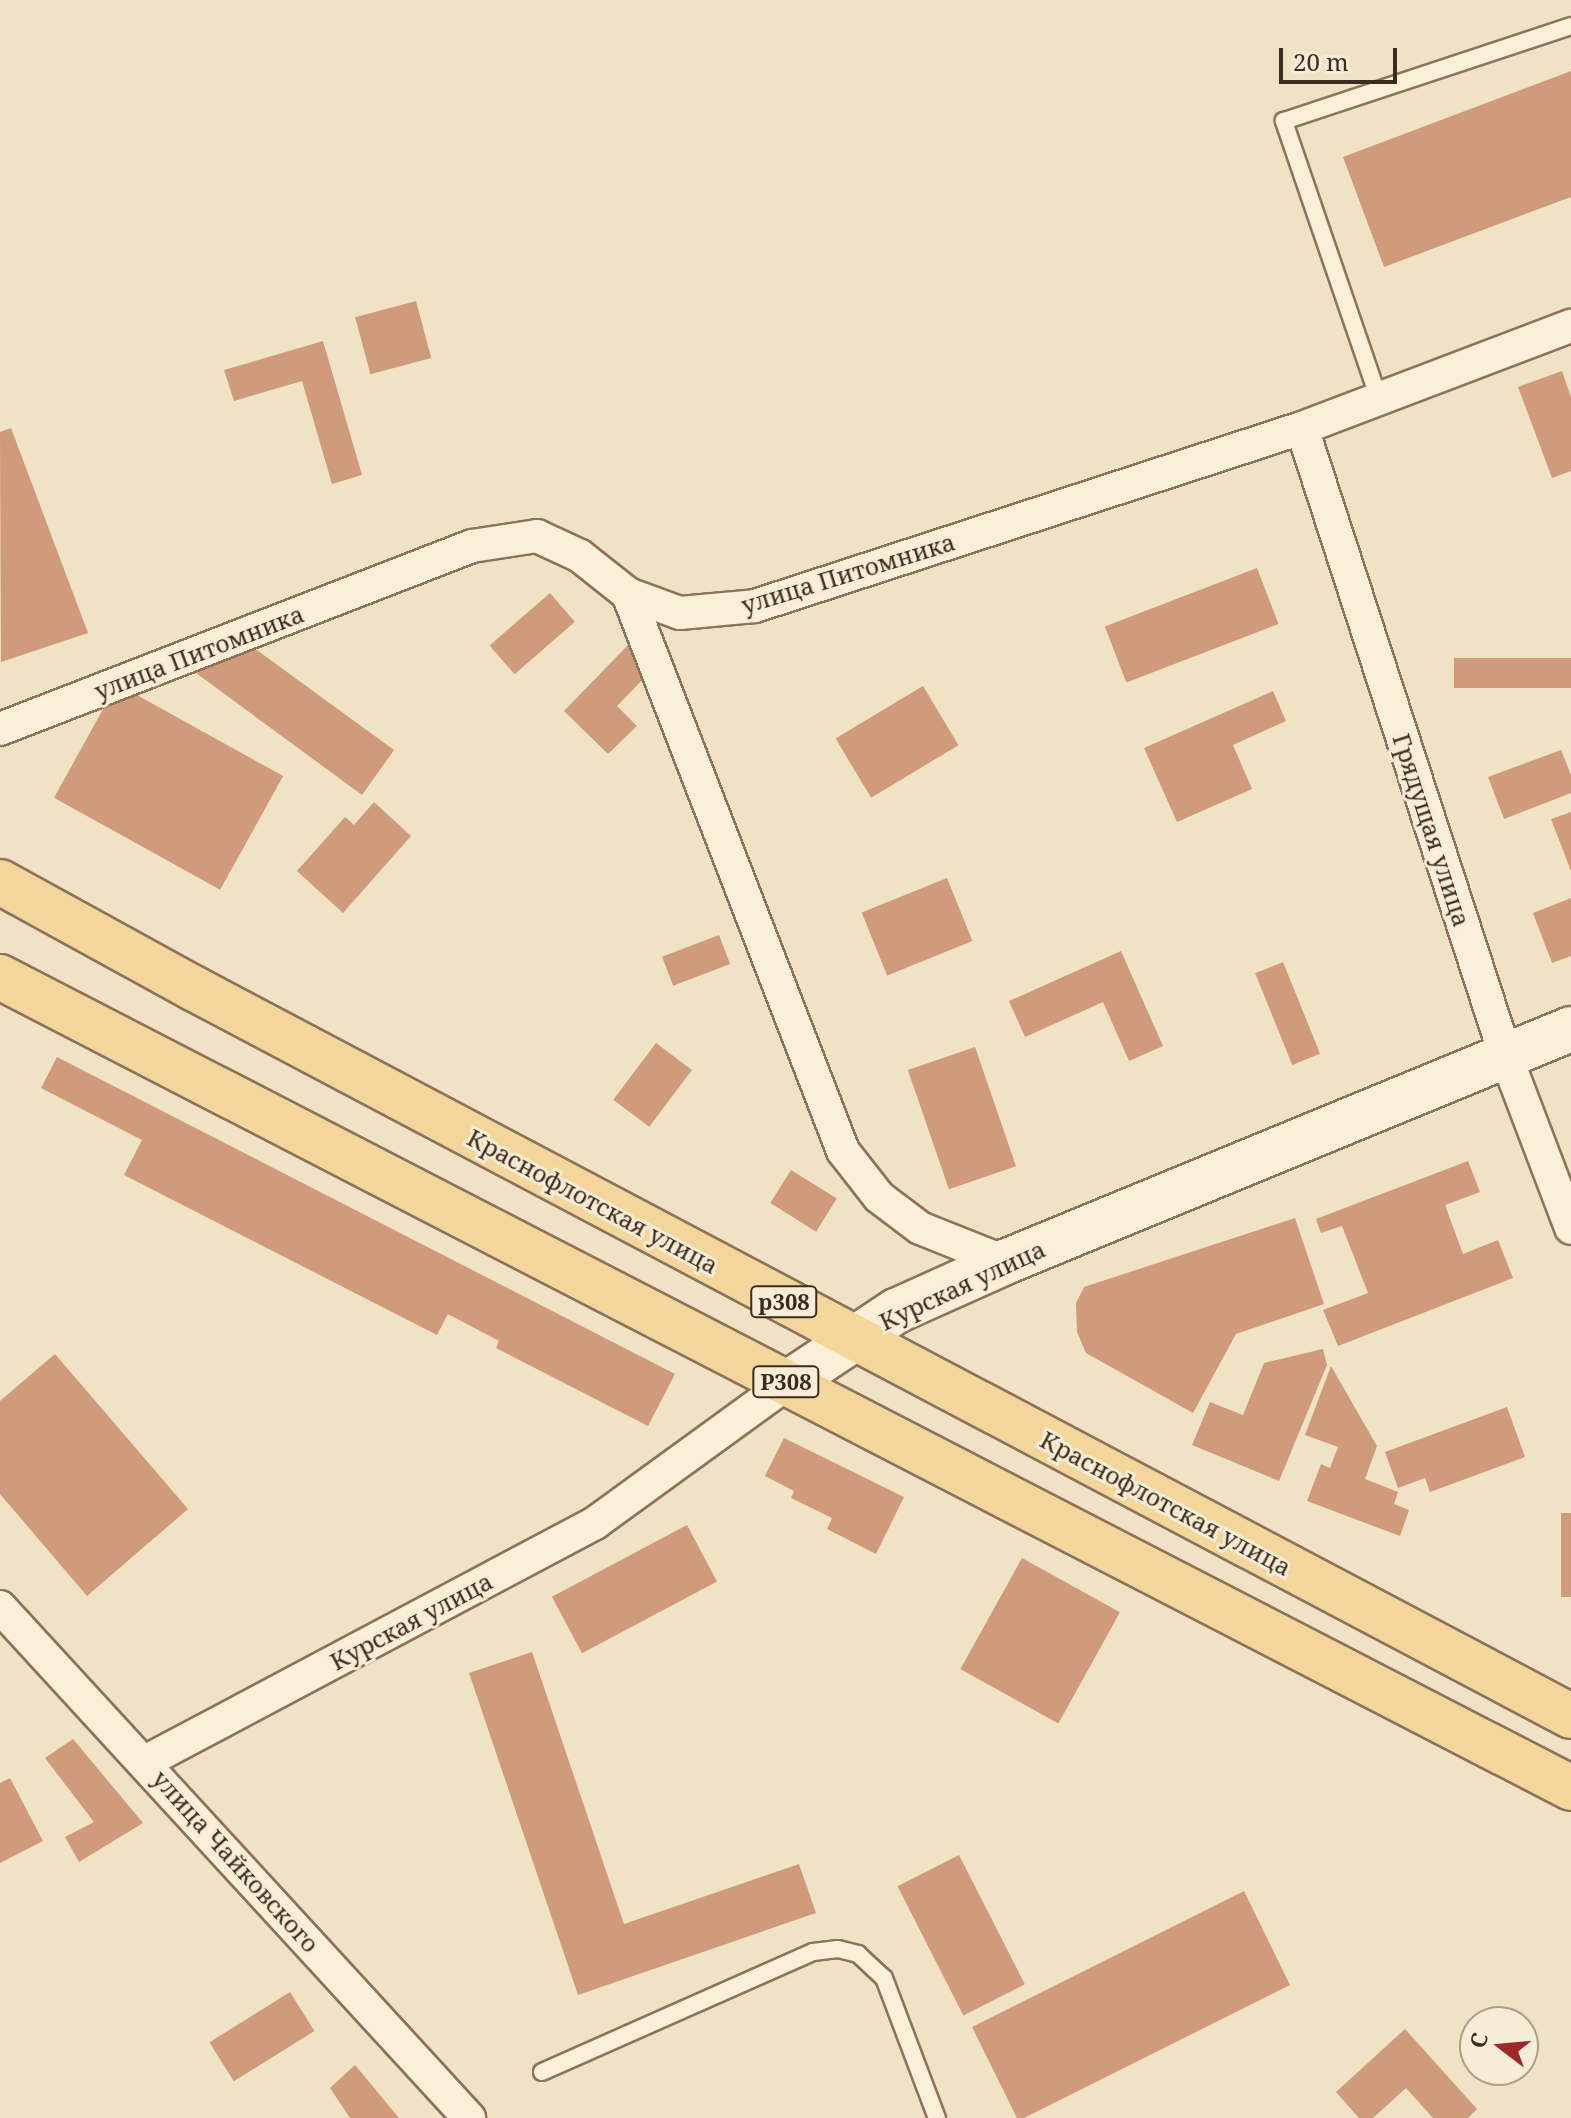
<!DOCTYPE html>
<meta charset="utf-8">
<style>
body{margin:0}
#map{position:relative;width:1571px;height:2118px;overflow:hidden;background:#f0e2c5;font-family:"Noto Serif",serif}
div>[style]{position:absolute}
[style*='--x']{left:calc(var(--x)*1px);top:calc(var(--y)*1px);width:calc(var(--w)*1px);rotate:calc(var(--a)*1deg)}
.building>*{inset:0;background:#cf9b7a;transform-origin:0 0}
.roads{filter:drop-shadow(2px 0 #8c735a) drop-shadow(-2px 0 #8c735a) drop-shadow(0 2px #8c735a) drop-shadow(0 -2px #8c735a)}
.lane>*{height:16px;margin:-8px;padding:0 8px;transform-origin:8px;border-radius:8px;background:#faefd9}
.street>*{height:32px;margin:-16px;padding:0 16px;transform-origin:16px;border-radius:16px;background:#faefd9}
.secondary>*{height:44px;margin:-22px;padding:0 22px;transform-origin:22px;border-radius:22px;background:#faefd9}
.primary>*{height:44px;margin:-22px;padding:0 22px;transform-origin:22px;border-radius:22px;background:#f3d69c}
span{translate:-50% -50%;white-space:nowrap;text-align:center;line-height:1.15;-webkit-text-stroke:6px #f7ecd5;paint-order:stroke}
.shield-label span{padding:2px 6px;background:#f7ecd5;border:2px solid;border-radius:6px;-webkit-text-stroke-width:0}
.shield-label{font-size:22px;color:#3b2c1f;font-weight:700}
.street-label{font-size:24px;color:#3b2c1f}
.north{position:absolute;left:1459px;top:2006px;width:80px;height:80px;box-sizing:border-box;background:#f7ecd5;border:2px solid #ac9f8c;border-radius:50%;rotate:286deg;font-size:22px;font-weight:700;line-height:32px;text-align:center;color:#3b2c1f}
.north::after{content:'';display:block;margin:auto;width:28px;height:36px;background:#9d282c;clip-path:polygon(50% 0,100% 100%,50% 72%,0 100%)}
.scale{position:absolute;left:1279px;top:48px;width:118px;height:36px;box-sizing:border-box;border:4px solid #3b2c1f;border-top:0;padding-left:10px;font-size:24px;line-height:28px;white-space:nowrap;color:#3b2c1f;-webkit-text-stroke:6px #f7ecd5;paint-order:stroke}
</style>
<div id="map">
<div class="building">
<div style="clip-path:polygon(1571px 71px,1571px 197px,1384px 267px,1343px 157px)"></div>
<div style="left:416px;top:301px;width:59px;height:63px;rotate:75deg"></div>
<div style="clip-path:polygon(323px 341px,362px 475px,332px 484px,302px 381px,234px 401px,224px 370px)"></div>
<div style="clip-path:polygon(1562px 371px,1571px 397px,1571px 471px,1552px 478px,1518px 387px)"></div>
<div style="clip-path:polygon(11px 428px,88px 633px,1px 662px,0 432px)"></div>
<div style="left:1257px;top:568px;width:60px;height:163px;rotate:69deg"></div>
<div style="left:550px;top:593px;width:38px;height:80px;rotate:49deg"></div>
<div style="clip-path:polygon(629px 644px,654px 668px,617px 706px,637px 726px,608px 754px,564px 711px)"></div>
<div style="clip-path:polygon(250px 645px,394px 750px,362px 795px,196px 673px)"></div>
<div style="left:1571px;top:658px;width:30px;height:117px;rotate:90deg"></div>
<div style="left:117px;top:684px;width:190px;height:130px;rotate:29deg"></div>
<div style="left:923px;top:686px;width:69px;height:102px;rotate:59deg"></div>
<div style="clip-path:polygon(1273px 691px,1286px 721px,1233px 745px,1252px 789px,1177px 822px,1144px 748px)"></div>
<div style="clip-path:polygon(1561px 750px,1571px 775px,1571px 793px,1504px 819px,1488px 777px)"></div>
<div style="clip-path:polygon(374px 802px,411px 836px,343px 913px,297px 871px,345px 817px,354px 825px)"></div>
<div style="clip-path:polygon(1571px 812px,1571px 871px,1551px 819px)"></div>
<div style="left:947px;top:878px;width:68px;height:92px;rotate:68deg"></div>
<div style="clip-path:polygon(1571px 898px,1571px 956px,1552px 963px,1533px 913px)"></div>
<div style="left:719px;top:935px;width:31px;height:61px;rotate:69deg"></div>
<div style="clip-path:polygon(1121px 951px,1163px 1046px,1129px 1061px,1103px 1002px,1025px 1037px,1009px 1001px)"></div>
<div style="left:1283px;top:962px;width:99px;height:30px;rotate:68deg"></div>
<div style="left:656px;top:1043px;width:45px;height:71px;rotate:37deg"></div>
<div style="left:975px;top:1047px;width:126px;height:71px;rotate:71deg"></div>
<div style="clip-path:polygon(57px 1057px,675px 1374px,648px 1426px,496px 1348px,499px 1341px,448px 1314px,437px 1335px,124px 1175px,142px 1140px,41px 1088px)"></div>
<div style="clip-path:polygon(1468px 1161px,1480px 1192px,1445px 1205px,1463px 1254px,1498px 1240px,1513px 1278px,1338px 1346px,1323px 1310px,1368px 1293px,1342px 1226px,1321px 1233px,1316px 1219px)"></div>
<div style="left:791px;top:1170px;width:54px;height:39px;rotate:32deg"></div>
<div style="clip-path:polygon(1295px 1218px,1324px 1304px,1236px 1334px,1193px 1413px,1086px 1353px,1077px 1332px,1076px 1303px,1084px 1287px)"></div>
<div style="clip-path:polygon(1323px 1349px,1327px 1365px,1279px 1481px,1192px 1445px,1210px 1402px,1243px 1415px,1264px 1363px)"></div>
<div style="clip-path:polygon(55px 1354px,188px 1509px,87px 1596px,0 1494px,0 1401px)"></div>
<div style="clip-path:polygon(1331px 1366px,1377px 1446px,1365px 1479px,1398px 1492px,1394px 1504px,1409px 1510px,1400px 1536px,1307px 1501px,1321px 1464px,1330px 1468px,1338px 1447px,1305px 1435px)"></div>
<div style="clip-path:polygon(1507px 1407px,1525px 1457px,1430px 1492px,1425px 1478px,1398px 1488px,1385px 1452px)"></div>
<div style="clip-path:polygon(784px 1438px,904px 1497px,876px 1554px,827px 1529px,832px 1518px,791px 1498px,794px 1491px,765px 1476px)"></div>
<div style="left:1571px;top:1513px;width:84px;height:10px;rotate:90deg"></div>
<div style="left:687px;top:1525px;width:64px;height:153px;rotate:62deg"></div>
<div style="left:1022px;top:1558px;width:112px;height:127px;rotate:29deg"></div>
<div style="clip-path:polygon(532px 1652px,624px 1924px,799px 1864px,816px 1913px,578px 1995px,469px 1673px)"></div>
<div style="clip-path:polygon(73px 1739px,143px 1823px,79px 1862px,65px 1837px,94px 1822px,45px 1758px)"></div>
<div style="clip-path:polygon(10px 1778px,43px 1841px,0 1863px,0 1783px)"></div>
<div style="left:959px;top:1855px;width:145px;height:69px;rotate:63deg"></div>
<div style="clip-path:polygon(1244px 1891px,1290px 1985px,1024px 2118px,1017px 2118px,972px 2027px)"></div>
<div style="left:290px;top:1992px;width:46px;height:95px;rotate:58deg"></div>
<div style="clip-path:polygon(1405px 2029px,1477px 2109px,1468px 2118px,1433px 2118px,1406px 2088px,1373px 2118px,1359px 2118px,1336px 2092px)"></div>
<div style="clip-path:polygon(355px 2065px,399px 2118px,350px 2118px,330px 2088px)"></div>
</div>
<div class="roads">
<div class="lane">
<div style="--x:1379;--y:399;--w:294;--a:-108.9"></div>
<div style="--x:1284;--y:121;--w:302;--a:-18.3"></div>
<div style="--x:542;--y:2072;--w:296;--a:-23.9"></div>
<div style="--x:813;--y:1952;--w:25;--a:-7"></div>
<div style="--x:838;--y:1949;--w:21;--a:14"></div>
<div style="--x:858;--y:1954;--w:35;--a:43"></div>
<div style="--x:884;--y:1978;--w:150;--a:69.3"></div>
</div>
<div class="street">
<div style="--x:1302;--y:428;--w:658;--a:72.03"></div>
<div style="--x:1505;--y:1054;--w:186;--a:69.2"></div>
<div style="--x:628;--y:594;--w:597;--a:68.89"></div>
<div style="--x:843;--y:1151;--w:58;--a:52"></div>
<div style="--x:879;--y:1197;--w:51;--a:37.1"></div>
<div style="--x:920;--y:1228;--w:92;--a:21.8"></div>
<div style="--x:0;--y:729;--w:506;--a:-21.19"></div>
<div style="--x:472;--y:546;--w:66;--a:-8.7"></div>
<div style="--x:537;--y:536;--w:47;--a:24.9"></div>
<div style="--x:580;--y:556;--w:61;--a:38.4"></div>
<div style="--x:628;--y:594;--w:55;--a:20.1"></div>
<div style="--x:680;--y:613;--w:75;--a:-5.3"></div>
<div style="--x:755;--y:606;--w:575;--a:-18.03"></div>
<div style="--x:1302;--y:428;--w:288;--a:-20.8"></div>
<div style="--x:0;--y:1607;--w:694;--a:47.45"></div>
<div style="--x:145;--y:1762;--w:510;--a:-27.97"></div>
<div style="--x:595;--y:1523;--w:238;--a:-36"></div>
</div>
<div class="secondary">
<div style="--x:788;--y:1383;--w:130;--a:-33.7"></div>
<div style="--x:896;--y:1311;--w:120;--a:-24.2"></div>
<div style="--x:1005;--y:1262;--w:612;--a:-22.38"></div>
</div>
<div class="primary">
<div style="--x:0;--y:882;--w:220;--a:28.8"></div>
<div style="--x:193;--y:988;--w:1558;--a:27.85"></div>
<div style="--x:0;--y:977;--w:1768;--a:27.3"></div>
</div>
</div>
<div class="shield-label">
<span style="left:784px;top:1302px">p308</span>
<span style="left:786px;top:1382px">P308</span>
</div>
<div class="street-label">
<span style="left:848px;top:573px;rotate:-17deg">улица Питомника</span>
<span style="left:199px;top:652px;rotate:-21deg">улица Питомника</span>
<span style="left:1432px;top:830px;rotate:72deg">Грядущая улица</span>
<span style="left:593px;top:1201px;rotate:28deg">Краснофлотская улица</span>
<span style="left:962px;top:1285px;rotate:-25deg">Курская улица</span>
<span style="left:1166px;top:1503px;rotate:28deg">Краснофлотская улица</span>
<span style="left:411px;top:1621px;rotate:-28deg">Курская улица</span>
<span style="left:236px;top:1861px;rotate:48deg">улица Чайковского</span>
</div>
<div class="north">С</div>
<div class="scale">20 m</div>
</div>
